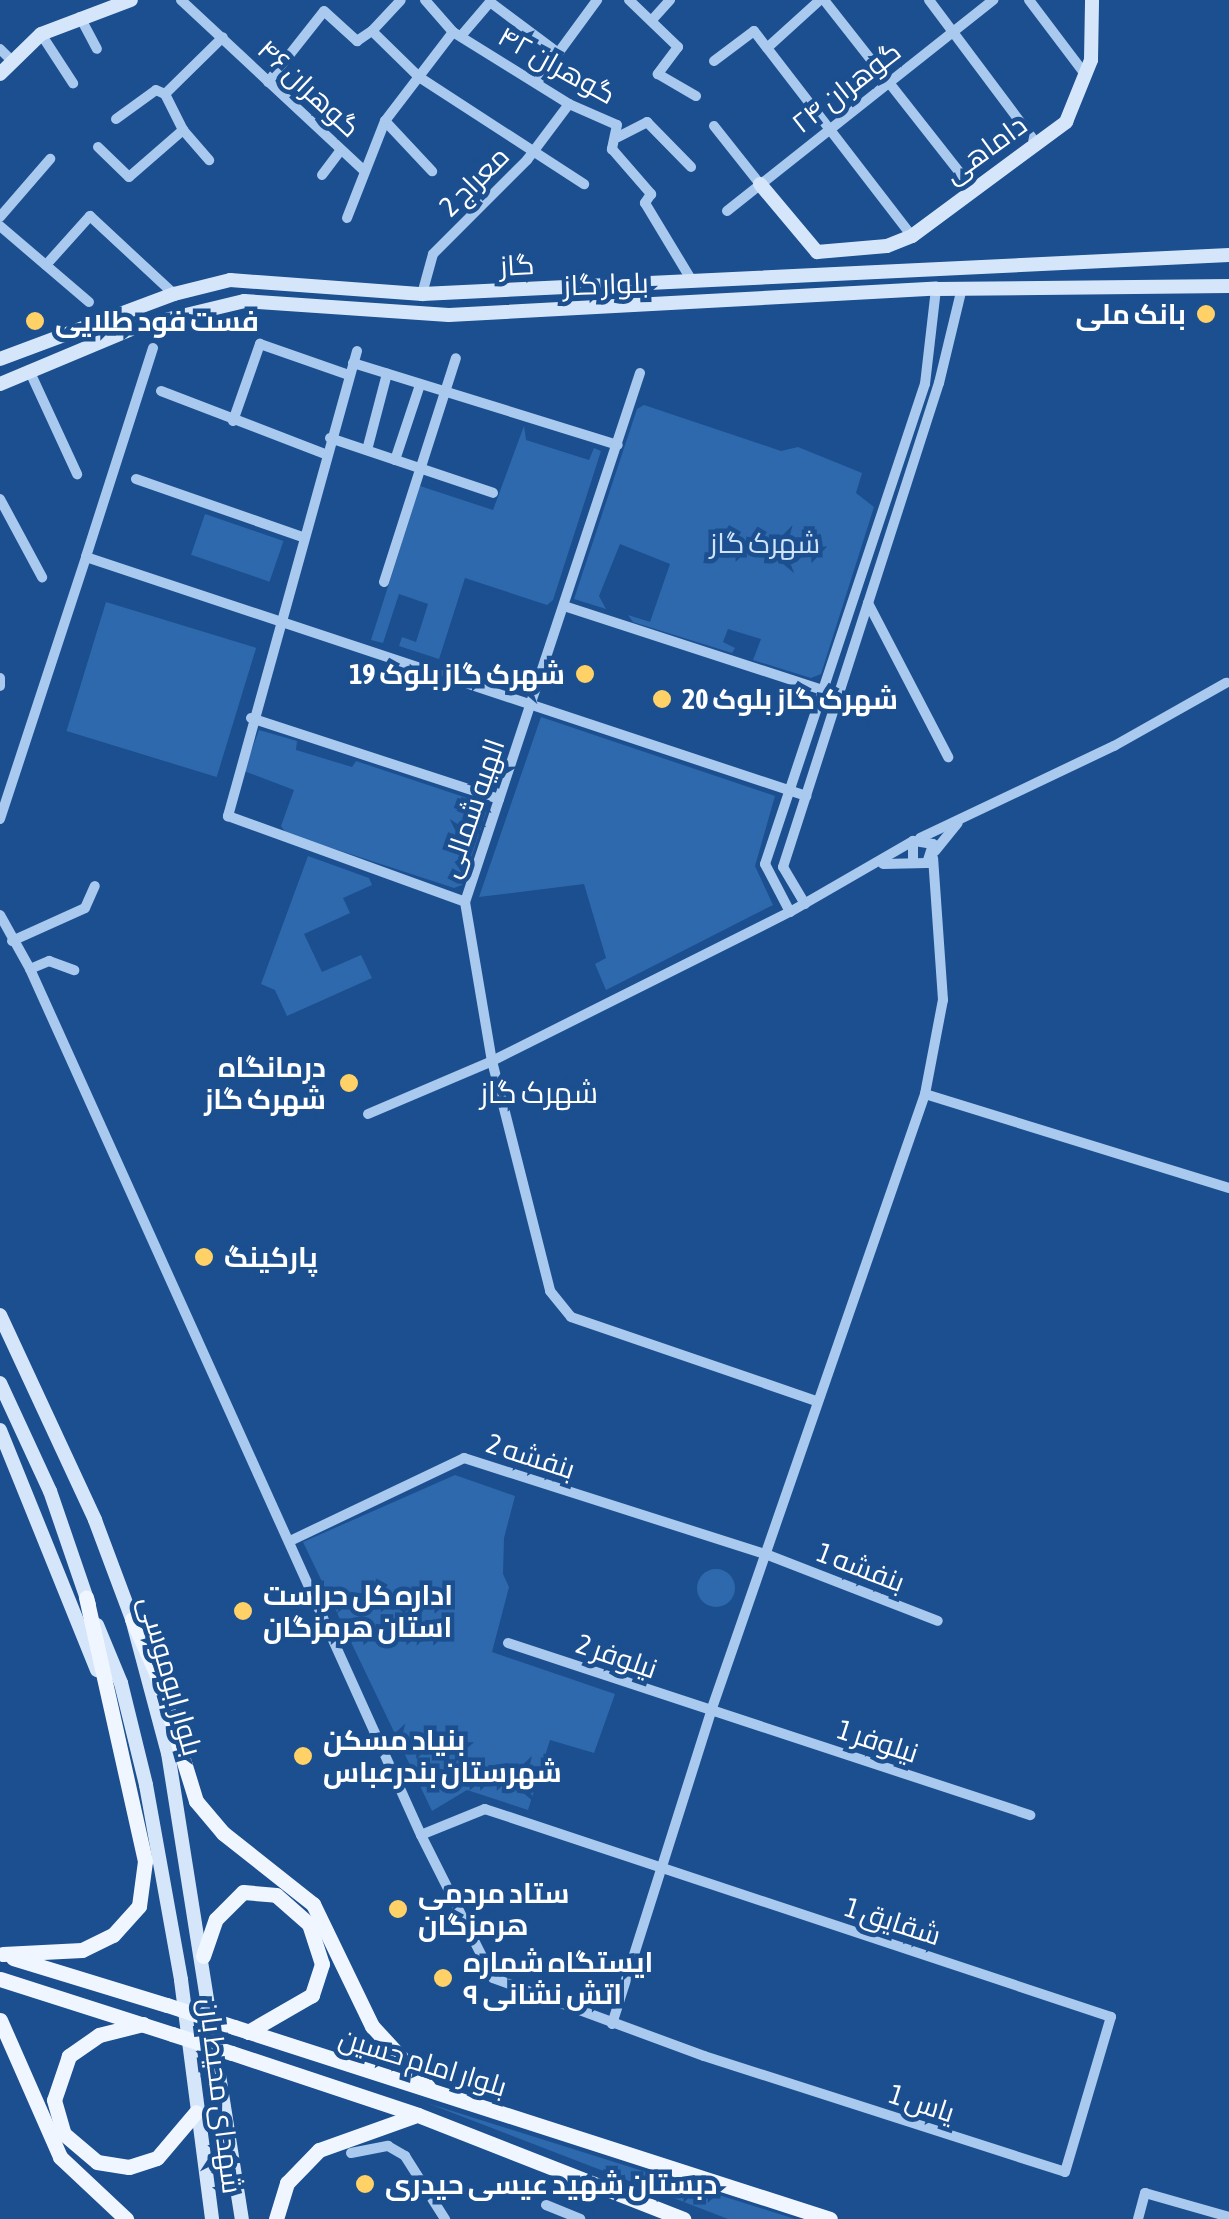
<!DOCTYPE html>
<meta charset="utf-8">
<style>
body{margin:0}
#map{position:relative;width:1229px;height:2219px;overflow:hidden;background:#1b4f8f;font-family:"Asap Condensed",Cairo,sans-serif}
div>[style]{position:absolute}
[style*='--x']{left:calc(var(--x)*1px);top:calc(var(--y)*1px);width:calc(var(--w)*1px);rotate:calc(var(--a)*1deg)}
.green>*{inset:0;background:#2e69ad;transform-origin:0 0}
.round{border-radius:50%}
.street>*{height:10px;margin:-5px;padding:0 5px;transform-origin:5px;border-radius:5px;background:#a9c9ee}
.secondary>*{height:14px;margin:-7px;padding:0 7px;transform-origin:7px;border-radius:7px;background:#d6e6fa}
.primary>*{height:15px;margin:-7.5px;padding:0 7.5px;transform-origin:7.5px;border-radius:7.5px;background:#f0f6ff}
.primary-bridge>*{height:15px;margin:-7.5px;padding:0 7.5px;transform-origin:7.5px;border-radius:7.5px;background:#f0f6ff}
.dots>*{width:28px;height:28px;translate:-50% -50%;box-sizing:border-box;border:5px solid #1b4f8f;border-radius:50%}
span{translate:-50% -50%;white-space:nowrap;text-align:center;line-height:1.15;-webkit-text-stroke:9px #1b4f8f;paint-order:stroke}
.street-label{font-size:28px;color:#fff}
.poi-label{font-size:28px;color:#fff;font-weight:700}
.right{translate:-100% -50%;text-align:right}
.left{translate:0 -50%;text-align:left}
.park-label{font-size:28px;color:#cfe3fa}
.neighbourhood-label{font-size:30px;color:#fff}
</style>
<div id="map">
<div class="green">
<div style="clip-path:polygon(644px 405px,781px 451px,798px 447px,862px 473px,856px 493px,874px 507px,821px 674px,811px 678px,753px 660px,761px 639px,728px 629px,723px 642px,735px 648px,732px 653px,633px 622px,628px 615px,650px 622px,670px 564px,620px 544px,599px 596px,606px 609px,574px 599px,637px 409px)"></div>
<div style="clip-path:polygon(524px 426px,526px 440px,589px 460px,594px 448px,601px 451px,553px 600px,547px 605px,465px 578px,439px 659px,399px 646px,402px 637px,416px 642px,428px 604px,399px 594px,383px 643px,371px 640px,420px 486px,493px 510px)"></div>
<div style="left:205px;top:514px;width:83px;height:43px;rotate:19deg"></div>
<div style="left:106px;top:602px;width:157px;height:135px;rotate:17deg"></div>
<div style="clip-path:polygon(541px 717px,775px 796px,755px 866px,773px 905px,606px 990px,595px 964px,606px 958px,584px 884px,479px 897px)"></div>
<div style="clip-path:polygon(259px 730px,297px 741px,296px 750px,352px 767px,356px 761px,482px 803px,487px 810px,462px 885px,454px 888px,286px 833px,281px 826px,294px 790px,244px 771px)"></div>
<div style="clip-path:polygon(308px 856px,369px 878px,372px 885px,343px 898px,350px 913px,304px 934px,322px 972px,361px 955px,372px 978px,287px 1016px,275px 990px,261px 984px)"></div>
<div style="clip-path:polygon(455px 1475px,515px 1496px,504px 1538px,503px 1574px,509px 1587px,492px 1652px,615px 1694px,594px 1753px,550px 1740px,528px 1810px,467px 1790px,432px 1811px,303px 1542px)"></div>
<div class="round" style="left:697px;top:1569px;width:38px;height:38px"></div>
<div style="clip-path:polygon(427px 2103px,795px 2219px,728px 2219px)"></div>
</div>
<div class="street">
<div style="--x:181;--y:0;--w:248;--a:43"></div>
<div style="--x:425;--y:0;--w:43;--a:48.8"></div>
<div style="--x:453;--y:32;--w:137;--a:31.8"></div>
<div style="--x:569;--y:104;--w:52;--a:23.6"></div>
<div style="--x:617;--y:125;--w:25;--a:102"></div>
<div style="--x:612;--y:149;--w:60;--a:49.1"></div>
<div style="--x:651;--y:194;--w:11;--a:124"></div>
<div style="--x:645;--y:203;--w:91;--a:58.9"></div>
<div style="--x:629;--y:0;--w:68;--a:43.8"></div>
<div style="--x:678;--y:47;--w:34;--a:127"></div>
<div style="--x:658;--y:74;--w:44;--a:30.1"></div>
<div style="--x:824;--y:0;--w:239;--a:51.8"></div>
<div style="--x:929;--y:0;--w:179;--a:53.2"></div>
<div style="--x:1029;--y:0;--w:93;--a:52.9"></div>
<div style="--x:80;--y:17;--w:36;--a:62"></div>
<div style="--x:652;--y:20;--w:27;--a:-48"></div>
<div style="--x:372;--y:31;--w:42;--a:-46.9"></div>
<div style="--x:41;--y:34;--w:59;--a:56.9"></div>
<div style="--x:461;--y:36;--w:45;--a:-49.5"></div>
<div style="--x:490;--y:2;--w:84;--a:36.7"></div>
<div style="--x:767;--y:48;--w:72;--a:-42.2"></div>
<div style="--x:0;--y:49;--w:16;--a:45"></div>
<div style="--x:714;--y:61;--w:50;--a:-36.9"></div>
<div style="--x:754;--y:31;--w:259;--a:52.4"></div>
<div style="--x:268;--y:82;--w:90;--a:-51.7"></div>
<div style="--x:324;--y:11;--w:45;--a:42.3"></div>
<div style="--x:357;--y:41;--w:18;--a:-34"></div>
<div style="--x:372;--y:31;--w:66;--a:44.4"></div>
<div style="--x:419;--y:77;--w:197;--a:33"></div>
<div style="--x:537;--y:82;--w:102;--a:-53.8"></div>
<div style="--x:165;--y:94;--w:40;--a:63.4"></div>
<div style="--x:183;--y:130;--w:40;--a:49"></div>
<div style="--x:116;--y:119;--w:49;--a:-35.9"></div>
<div style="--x:156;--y:90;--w:10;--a:24"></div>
<div style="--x:165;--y:94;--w:81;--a:-44.5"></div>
<div style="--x:385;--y:121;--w:69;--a:46.8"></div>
<div style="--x:714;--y:126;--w:74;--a:51.6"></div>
<div style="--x:618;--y:137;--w:33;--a:-27"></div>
<div style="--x:647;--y:122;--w:63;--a:45.6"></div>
<div style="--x:98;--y:147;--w:43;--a:44.1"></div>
<div style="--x:129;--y:177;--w:72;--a:-41"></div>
<div style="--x:322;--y:175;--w:31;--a:-53"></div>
<div style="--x:727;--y:211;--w:340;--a:-38.4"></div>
<div style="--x:0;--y:217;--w:77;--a:-49.2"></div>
<div style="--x:347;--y:218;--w:104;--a:-68.6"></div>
<div style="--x:385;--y:121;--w:112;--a:-52.6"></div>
<div style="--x:0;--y:226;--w:117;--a:40.5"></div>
<div style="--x:46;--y:265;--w:66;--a:-48.1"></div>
<div style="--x:90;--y:216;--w:115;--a:42.9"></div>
<div style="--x:422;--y:294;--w:41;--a:-74.6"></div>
<div style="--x:433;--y:254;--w:133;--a:-45"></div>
<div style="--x:527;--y:160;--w:70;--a:-53.1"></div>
<div style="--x:153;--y:348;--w:219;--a:107.8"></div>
<div style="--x:86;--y:557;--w:759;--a:18.36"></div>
<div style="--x:357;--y:351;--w:483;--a:105.5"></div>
<div style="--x:228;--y:816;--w:252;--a:19.9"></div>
<div style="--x:353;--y:363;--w:277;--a:17.2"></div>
<div style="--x:29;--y:370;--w:115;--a:65.2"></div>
<div style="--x:640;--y:373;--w:557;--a:108.3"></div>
<div style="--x:465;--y:902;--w:161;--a:80.4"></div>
<div style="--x:492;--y:1061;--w:333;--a:-26.6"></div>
<div style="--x:790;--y:912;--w:142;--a:-30"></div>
<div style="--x:161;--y:391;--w:176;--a:21"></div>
<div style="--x:233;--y:421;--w:82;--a:-70.7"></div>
<div style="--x:260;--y:344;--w:94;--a:19.2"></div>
<div style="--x:330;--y:438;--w:172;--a:18.6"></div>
<div style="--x:367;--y:450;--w:79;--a:-75.3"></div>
<div style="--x:395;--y:460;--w:79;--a:-71.6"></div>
<div style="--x:136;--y:479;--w:174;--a:19.2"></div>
<div style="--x:0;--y:499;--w:89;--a:61.7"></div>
<div style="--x:384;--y:582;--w:235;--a:-72.2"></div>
<div style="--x:868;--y:603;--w:174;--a:62.5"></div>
<div style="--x:564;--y:606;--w:271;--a:18"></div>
<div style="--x:0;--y:678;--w:8;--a:90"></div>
<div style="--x:251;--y:718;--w:261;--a:18.1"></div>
<div style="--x:0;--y:819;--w:276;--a:-71.8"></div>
<div style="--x:920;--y:838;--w:215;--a:-25.4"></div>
<div style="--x:1114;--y:746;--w:129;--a:-29.4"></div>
<div style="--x:935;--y:851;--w:36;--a:-51"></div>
<div style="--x:883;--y:864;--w:44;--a:-1.3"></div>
<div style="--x:927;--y:863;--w:20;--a:-72"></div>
<div style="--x:933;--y:844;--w:20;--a:-171"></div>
<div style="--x:913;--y:841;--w:20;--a:90"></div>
<div style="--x:805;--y:904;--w:43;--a:-120.7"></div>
<div style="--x:783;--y:867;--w:509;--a:-72.14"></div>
<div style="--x:939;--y:383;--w:98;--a:-76.4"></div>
<div style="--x:790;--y:912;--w:54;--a:-117.5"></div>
<div style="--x:765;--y:864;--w:506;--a:-71.57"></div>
<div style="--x:925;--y:384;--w:96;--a:-83.4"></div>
<div style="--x:0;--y:915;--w:62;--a:60.9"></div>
<div style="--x:30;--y:969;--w:950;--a:65.7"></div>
<div style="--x:421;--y:1835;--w:160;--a:63.3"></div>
<div style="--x:493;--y:1978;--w:225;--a:20.3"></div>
<div style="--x:704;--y:2056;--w:379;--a:17.8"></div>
<div style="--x:1065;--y:2172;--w:162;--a:-73.5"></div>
<div style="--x:1111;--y:2017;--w:660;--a:-161.62"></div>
<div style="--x:485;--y:1809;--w:69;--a:157.9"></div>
<div style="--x:12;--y:941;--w:80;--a:-24.3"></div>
<div style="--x:85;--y:908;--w:24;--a:-66"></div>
<div style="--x:30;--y:969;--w:21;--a:-23"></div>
<div style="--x:49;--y:961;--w:27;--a:20"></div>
<div style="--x:925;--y:1094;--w:318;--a:17.2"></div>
<div style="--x:368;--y:1114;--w:135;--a:-23.1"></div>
<div style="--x:492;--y:1061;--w:237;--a:75.8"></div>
<div style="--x:550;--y:1291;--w:33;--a:51"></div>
<div style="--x:571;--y:1317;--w:259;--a:18.9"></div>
<div style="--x:290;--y:1541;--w:193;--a:-25.5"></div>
<div style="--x:464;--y:1458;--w:319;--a:17.7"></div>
<div style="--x:768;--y:1555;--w:182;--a:21.2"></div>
<div style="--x:508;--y:1643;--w:550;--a:18.24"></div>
<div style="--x:612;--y:2024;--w:328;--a:-72.4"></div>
<div style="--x:711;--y:1711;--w:653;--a:-70.87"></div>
<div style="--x:925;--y:1094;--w:96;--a:-79.2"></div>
<div style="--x:943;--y:1000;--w:142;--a:-94"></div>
<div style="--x:351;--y:2153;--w:38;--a:-11"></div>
<div style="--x:388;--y:2146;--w:20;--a:30"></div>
<div style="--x:405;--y:2156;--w:75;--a:57.6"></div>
<div style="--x:546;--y:2205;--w:37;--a:22"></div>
<div style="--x:1138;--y:2219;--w:27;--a:-75"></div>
<div style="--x:1145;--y:2193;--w:87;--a:15.9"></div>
</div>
<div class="secondary">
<div style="--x:0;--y:74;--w:57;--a:-44.3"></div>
<div style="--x:41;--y:34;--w:96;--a:-20.7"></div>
<div style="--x:760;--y:184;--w:89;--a:50"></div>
<div style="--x:817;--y:252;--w:70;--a:-4.9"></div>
<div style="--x:887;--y:246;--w:27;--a:-22"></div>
<div style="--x:912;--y:236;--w:192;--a:-36.5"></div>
<div style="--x:1066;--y:122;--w:67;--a:-68"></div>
<div style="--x:1091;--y:60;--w:60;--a:-89"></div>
<div style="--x:0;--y:359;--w:186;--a:-20.5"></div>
<div style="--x:174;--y:294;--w:58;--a:-14"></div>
<div style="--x:230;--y:280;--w:193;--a:4.2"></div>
<div style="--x:422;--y:294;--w:808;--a:-2.77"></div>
<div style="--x:0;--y:384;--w:147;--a:-22.7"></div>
<div style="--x:136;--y:327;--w:111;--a:-13.5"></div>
<div style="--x:244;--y:301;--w:205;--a:3.9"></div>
<div style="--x:449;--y:315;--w:488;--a:-3.1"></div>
<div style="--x:936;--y:289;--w:293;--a:-0.6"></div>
<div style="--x:0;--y:1315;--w:226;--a:65.1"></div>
<div style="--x:95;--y:1520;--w:106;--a:69.5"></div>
<div style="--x:132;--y:1619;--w:139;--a:75"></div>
<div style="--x:168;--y:1753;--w:472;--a:81"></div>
<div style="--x:0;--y:1383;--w:119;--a:65.2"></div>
<div style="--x:50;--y:1491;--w:120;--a:71.1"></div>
<div style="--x:0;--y:1430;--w:259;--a:68"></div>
<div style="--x:97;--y:1625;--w:63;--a:67.5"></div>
<div style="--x:121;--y:1683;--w:105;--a:76.2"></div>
<div style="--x:146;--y:1785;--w:198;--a:79.8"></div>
<div style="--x:181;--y:1980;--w:241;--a:82.6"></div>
</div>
<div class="primary">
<div style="--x:132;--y:1619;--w:61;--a:65.9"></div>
<div style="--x:157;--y:1675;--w:132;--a:72.8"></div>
<div style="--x:196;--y:1801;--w:42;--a:49.8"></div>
<div style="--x:223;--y:1833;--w:115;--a:38.3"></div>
<div style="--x:313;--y:1904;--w:136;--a:64.2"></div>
<div style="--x:372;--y:2026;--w:83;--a:47.4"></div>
<div style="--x:3;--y:1954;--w:79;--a:-2.9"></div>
<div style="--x:82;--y:1950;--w:34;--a:-26"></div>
<div style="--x:113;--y:1935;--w:39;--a:-48"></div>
<div style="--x:139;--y:1906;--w:45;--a:-82.4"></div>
<div style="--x:145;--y:1861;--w:270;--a:-102.6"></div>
<div style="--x:203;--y:1956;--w:39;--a:-71"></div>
<div style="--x:216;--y:1919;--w:38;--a:-45"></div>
<div style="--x:243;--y:1892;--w:33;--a:5"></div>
<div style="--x:276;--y:1895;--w:44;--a:41.3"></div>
<div style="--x:309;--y:1924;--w:42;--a:72"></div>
<div style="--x:322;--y:1964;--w:33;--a:108"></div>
<div style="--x:312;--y:1995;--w:74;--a:150"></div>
<div style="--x:13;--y:1958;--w:161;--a:17"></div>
<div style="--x:0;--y:1979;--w:181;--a:17.7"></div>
<div style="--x:0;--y:2020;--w:150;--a:66.3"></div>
<div style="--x:60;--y:2157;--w:91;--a:43.2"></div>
<div style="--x:143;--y:2024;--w:45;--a:166"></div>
<div style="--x:99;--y:2035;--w:37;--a:145"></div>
<div style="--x:69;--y:2056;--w:46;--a:108.8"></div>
<div style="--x:54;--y:2100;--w:35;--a:74"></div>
<div style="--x:64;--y:2134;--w:43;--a:40.3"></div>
<div style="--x:97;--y:2162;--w:32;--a:9"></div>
<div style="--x:129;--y:2167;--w:29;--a:-18"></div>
<div style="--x:157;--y:2158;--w:60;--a:-49.7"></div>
<div style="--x:234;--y:2027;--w:626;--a:17.86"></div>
<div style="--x:232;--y:2053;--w:196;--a:18.4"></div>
<div style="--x:418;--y:2115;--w:285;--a:21.4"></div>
<div style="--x:276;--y:2219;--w:38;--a:-73"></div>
<div style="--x:287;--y:2183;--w:46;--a:-45.9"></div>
<div style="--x:319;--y:2150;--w:101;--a:-19.7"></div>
</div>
<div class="primary-bridge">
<div style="--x:167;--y:2005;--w:71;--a:18.2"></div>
<div style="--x:172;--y:2034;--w:63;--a:17.6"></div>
</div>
<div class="dots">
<div style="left:1206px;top:314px;background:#ffd166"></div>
<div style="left:35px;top:321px;background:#ffd166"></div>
<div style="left:585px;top:674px;background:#ffd166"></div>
<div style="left:662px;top:699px;background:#ffd166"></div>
<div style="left:349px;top:1083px;background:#ffd166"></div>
<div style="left:204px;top:1257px;background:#ffd166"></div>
<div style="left:243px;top:1611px;background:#ffd166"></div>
<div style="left:303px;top:1756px;background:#ffd166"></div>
<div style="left:398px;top:1909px;background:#ffd166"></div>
<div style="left:443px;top:1978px;background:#ffd166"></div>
<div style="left:365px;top:2184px;background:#ffd166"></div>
</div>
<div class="street-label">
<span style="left:557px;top:65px;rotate:29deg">گوهران ۴۲</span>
<span style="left:846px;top:87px;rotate:-38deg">گوهران ۲۴</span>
<span style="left:309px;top:88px;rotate:43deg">گوهران ۴۶</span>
<span style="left:985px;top:149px;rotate:-36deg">داماهی</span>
<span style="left:474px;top:181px;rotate:-45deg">معراج 2</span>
<span style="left:517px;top:265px;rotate:-3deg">گاز</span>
<span style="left:606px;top:284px;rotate:-2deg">بلوار گاز</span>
<span style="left:472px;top:808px;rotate:-71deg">الهیه شمالی</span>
<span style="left:531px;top:1456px;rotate:18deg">بنفشه 2</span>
<span style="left:861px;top:1567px;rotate:21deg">بنفشه 1</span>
<span style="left:617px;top:1656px;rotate:19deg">نیلوفر 2</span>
<span style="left:171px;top:1676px;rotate:74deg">بلوار ابوموسی</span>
<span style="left:878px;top:1741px;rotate:18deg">نیلوفر 1</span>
<span style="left:893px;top:1921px;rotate:18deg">شقایق 1</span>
<span style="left:423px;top:2062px;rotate:17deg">بلوار امام حسین</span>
<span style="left:221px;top:2096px;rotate:83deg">شهدای محیط بان</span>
<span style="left:922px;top:2103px;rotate:18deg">یاس 1</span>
</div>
<div class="poi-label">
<span class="right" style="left:1186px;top:314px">بانک ملی</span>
<span class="left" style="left:55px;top:321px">فست فود طلایی</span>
<span class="right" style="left:565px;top:674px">شهرک گاز بلوک 19</span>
<span class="left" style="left:682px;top:699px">شهرک گاز بلوک 20</span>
<span class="right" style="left:326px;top:1083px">درمانگاه<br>شهرک گاز</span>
<span class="left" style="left:224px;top:1257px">پارکینگ</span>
<span class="left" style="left:263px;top:1611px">اداره کل حراست<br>استان هرمزگان</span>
<span class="left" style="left:323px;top:1756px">بنیاد مسکن<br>شهرستان بندرعباس</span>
<span class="left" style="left:418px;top:1909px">ستاد مردمی<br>هرمزگان</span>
<span class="left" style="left:463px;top:1978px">ایستگاه شماره<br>۹ اتش نشانی</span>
<span class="left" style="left:385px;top:2184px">دبستان شهید عیسی حیدری</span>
</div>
<div class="park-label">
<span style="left:765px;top:543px">شهرک گاز</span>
</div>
<div class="neighbourhood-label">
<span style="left:539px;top:1092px">شهرک گاز</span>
</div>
</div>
